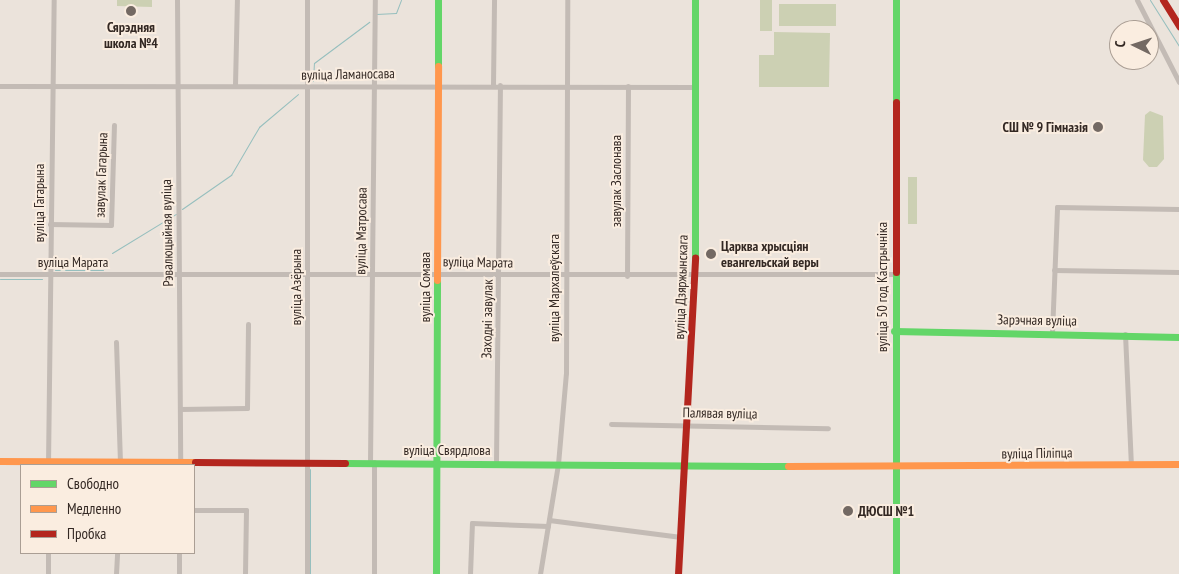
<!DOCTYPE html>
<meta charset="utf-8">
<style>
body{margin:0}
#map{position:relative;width:1179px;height:574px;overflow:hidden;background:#ebe3db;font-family:"PT Sans Narrow",sans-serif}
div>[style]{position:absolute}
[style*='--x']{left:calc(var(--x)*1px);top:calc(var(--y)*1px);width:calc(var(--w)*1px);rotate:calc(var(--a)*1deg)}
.green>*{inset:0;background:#ccd0b3;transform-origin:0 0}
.stream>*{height:1px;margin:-0.5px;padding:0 0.5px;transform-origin:0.5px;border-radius:0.5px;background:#96bfbe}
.street>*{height:5px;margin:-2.5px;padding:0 2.5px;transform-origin:2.5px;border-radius:2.5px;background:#c3bbb5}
.fast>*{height:7px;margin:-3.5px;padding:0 3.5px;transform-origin:3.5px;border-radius:3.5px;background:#63d668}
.slow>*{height:7px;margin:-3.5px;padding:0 3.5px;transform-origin:3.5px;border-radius:3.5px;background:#ff974d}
.jam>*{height:7px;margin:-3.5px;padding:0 3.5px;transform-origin:3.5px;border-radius:3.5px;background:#b3261e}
.dots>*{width:14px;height:14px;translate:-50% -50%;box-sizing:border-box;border:2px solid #faede0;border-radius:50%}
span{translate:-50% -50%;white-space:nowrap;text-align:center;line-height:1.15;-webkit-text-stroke:4px #faede0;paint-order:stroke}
.poi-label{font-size:14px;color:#332823;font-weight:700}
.right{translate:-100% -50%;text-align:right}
.left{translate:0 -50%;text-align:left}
.street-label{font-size:14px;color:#332823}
.legend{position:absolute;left:20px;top:464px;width:175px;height:90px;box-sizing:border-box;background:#faede0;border:1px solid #aa9e94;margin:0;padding:6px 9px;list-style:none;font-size:15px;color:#332823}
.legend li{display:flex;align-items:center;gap:10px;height:25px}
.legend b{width:25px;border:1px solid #aa9e94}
.north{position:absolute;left:1109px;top:20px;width:50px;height:50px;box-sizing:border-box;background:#faede0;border:1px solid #aa9e94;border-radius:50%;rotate:274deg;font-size:14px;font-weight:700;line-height:20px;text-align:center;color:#332823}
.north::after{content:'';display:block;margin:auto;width:18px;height:22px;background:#736963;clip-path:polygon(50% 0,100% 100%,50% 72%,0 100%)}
</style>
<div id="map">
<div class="green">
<div style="clip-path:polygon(117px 0,152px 0,152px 7px,117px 6px)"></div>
<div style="left:760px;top:0;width:12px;height:31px"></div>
<div style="left:836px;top:4px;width:22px;height:57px;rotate:90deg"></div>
<div style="clip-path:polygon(774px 32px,830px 33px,829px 87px,759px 87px,759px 55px,774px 55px)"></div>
<div style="clip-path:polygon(1150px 111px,1163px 116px,1164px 159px,1157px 167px,1149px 167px,1143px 160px,1145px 115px)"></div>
<div style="left:908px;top:177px;width:9px;height:47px"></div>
</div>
<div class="stream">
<div style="--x:1150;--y:0;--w:54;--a:57.8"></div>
<div style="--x:376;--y:14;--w:20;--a:-3"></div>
<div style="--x:396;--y:13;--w:14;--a:-69"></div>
<div style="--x:313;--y:81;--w:18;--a:-87"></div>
<div style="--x:314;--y:63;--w:69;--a:-36.7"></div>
<div style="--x:182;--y:209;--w:60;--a:-34.8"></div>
<div style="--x:231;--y:175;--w:56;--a:-59.7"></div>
<div style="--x:259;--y:127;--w:51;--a:-40.2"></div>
<div style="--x:112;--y:253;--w:75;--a:-31.4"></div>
<div style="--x:55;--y:270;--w:48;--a:0"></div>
<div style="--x:0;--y:279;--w:42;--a:0"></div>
<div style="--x:310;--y:574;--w:105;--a:-90"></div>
</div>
<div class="street">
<div style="--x:177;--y:0;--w:465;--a:89.6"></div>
<div style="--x:1137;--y:0;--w:92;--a:62.9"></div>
<div style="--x:235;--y:85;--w:85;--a:-88.7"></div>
<div style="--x:493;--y:85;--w:85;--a:-89.3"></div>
<div style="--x:0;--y:86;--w:696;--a:0.08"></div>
<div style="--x:50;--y:224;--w:61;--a:0.9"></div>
<div style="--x:111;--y:225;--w:100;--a:-88.3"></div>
<div style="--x:1054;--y:270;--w:125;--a:0.9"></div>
<div style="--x:0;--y:274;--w:895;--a:0"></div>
<div style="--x:627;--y:276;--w:190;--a:-89.7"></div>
<div style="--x:1052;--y:333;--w:126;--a:-87.7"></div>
<div style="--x:1057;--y:207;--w:122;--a:0.9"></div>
<div style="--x:1125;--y:334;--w:131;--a:87.4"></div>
<div style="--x:116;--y:342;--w:123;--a:88.1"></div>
<div style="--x:180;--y:409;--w:67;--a:-0.9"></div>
<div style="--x:247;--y:408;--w:84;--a:-89.3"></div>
<div style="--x:611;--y:424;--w:217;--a:1.1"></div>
<div style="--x:370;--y:462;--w:462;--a:-89.4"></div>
<div style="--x:374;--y:462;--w:112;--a:90"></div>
<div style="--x:496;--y:463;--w:378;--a:-89.4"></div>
<div style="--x:48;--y:465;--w:465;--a:-89.3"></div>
<div style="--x:194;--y:510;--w:52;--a:0"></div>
<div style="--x:246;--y:510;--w:64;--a:90.9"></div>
<div style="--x:549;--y:520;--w:133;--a:7.3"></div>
<div style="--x:48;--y:553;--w:21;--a:90"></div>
<div style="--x:116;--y:574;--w:21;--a:-87"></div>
<div style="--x:179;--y:574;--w:21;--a:-90"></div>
<div style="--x:307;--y:574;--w:574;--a:-90"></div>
<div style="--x:470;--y:574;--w:51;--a:-87.8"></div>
<div style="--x:472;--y:523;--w:76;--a:2.3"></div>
<div style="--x:540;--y:574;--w:111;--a:-80.7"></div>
<div style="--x:558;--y:464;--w:91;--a:-85"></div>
<div style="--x:566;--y:373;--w:373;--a:-89.8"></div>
</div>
<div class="fast">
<div style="--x:695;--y:0;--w:257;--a:90"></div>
<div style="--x:896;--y:0;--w:102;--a:90"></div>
<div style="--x:438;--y:66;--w:66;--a:-90"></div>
<div style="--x:896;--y:272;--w:302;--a:90"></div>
<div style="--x:894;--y:331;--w:285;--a:1.2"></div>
<div style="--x:345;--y:463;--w:443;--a:0.4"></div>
<div style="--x:436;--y:574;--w:294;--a:-89.8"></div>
</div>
<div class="slow">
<div style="--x:437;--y:280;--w:214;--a:-89.7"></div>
<div style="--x:0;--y:461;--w:195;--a:0.3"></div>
<div style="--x:788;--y:466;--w:391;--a:-0.3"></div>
</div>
<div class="jam">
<div style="--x:1163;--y:0;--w:31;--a:58"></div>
<div style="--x:896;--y:102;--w:170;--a:90"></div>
<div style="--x:195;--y:462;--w:150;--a:0.4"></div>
<div style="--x:678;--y:574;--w:317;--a:-86.9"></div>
</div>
<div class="dots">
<div style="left:131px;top:11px;background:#736963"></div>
<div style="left:1098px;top:127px;background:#736963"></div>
<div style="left:711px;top:254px;background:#736963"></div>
<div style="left:848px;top:511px;background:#736963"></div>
</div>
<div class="poi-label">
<span style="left:131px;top:35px">Сярэдняя<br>школа №4</span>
<span class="right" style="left:1088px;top:127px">СШ № 9 Гімназія</span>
<span class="left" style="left:721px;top:254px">Царква хрысціян<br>евангельскай веры</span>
<span class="left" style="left:858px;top:511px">ДЮСШ №1</span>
</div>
<div class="street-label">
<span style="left:348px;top:74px;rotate:-1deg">вуліца Ламаносава</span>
<span style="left:101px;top:175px;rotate:-88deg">завулак Гагарына</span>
<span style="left:616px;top:181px;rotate:-90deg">завулак Заслонава</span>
<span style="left:39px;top:203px;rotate:-90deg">вуліца Гагарына</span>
<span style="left:361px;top:231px;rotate:-89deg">вуліца Матросава</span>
<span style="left:167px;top:233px;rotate:-91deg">Рэвалюцыйная вуліца</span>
<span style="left:73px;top:262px">вуліца Марата</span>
<span style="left:478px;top:262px;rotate:1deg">вуліца Марата</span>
<span style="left:296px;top:287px;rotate:-90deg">вуліца Азёрына</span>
<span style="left:425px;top:287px;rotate:-90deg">вуліца Сомава</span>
<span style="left:681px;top:287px;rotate:-88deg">вуліца Дзяржынскага</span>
<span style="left:882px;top:287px;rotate:-90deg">вуліца 50 год Кастрычніка</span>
<span style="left:554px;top:288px;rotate:-90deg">вуліца Мархалеўскага</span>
<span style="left:487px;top:319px;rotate:-89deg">Заходні завулак</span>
<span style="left:1037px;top:320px;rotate:1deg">Зарэчная вуліца</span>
<span style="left:720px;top:413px;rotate:1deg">Палявая вуліца</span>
<span style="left:447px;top:450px">вуліца Свярдлова</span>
<span style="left:1037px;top:453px;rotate:-1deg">вуліца Піліпца</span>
</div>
<ul class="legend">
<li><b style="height:6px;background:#63d668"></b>Свободно</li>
<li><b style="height:6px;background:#ff974d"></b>Медленно</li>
<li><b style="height:6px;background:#b3261e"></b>Пробка</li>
</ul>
<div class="north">С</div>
</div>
